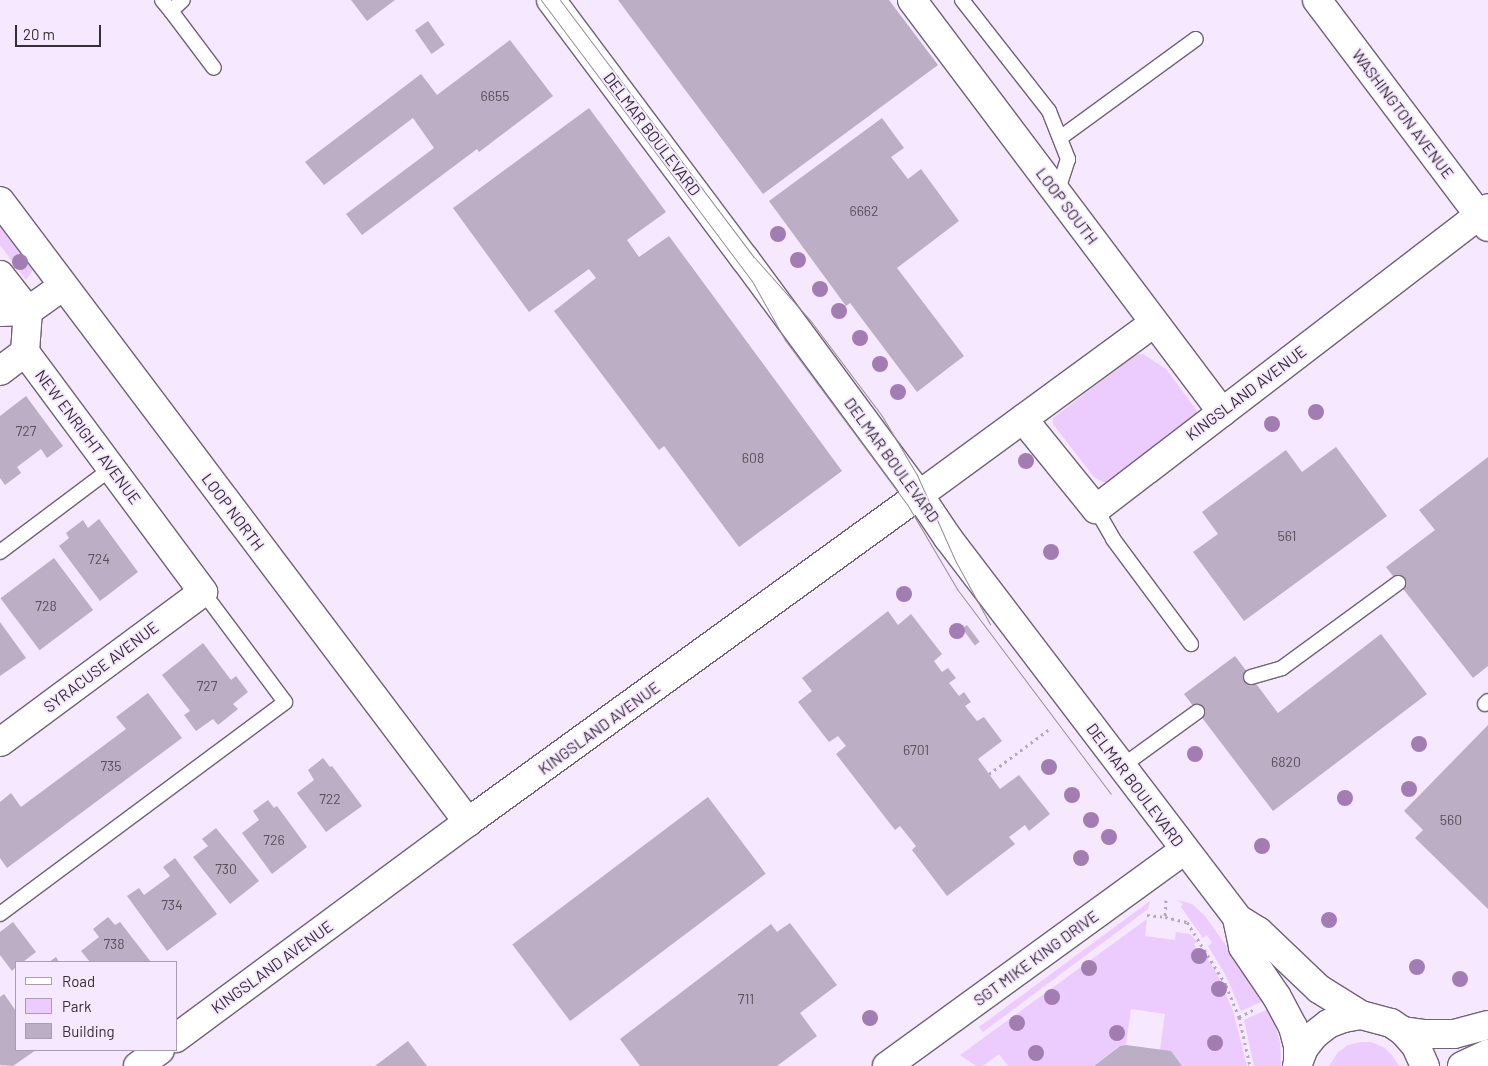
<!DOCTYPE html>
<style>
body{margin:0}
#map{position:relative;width:1488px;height:1066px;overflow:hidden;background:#f6e8fe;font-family:Barlow,sans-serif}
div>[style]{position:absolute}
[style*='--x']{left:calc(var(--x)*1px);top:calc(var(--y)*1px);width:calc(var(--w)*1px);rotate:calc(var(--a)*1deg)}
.green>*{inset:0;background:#ecccfe}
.building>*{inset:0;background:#bcaec4;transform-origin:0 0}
.path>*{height:3px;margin-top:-1.5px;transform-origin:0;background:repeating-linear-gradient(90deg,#b5aabb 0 2.5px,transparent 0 6.5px)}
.roads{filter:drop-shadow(1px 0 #706377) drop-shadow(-1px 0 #706377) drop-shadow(0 1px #706377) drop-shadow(0 -1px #706377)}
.lane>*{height:14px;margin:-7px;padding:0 7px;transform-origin:7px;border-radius:7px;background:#fff}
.street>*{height:28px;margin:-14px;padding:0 14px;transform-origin:14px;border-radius:14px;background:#fff}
.secondary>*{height:28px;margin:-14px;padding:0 14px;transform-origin:14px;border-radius:14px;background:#fff}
.tram>*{height:1px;margin:-0.5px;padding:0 0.5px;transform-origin:0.5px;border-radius:0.5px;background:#958b9a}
.trees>*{width:16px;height:16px;margin:-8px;border-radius:50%;background:#a27db3}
span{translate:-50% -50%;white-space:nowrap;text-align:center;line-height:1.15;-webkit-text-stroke:4px #f6e8fe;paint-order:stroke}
.number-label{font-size:14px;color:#57505b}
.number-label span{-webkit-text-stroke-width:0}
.street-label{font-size:16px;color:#353038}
.legend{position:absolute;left:15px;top:961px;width:162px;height:90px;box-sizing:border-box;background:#f6e8fe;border:1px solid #a99eaf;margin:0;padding:6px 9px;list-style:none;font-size:15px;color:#353038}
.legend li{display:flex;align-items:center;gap:10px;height:25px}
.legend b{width:25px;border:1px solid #a99eaf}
.scale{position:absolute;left:15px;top:25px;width:86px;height:22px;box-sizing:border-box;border:2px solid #353038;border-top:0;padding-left:6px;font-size:15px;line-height:18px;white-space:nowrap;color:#353038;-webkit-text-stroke:4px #f6e8fe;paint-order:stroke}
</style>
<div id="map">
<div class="green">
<div style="clip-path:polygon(0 226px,33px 270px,26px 280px,0 245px)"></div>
<div style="clip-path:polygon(1143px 354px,1166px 369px,1200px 415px,1111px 482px,1103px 482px,1094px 477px,1053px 424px,1053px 418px,1135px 355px)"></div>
<div style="clip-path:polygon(1177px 900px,1192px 904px,1205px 916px,1265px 1000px,1241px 1011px,1225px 974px,1208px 946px,1212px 943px,1207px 935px,1203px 938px,1181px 907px,1183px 904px)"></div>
<div style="clip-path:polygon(1150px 901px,1148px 909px,983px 1032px,979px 1027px)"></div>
<div style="clip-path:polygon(1147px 919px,1145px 936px,1175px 940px,1176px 932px,1190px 934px,1197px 942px,1194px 944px,1198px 951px,1202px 950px,1217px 974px,1233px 1011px,1247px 1066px,1182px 1066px,1160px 1050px,1165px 1014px,1131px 1009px,1126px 1045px,1119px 1046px,1094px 1066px,1008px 1066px,999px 1054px,983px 1066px,976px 1066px,960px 1055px)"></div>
<div style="clip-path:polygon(1270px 1008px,1280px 1042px,1281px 1066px,1254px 1066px,1244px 1020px)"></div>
<div style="clip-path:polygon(1360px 1042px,1371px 1042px,1383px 1047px,1392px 1055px,1399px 1066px,1329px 1066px,1338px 1052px,1348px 1045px)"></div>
</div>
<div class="building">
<div style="clip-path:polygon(351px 0,395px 0,367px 21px)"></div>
<div style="clip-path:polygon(618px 0,889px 0,938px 65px,763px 194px)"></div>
<div style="left:428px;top:21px;width:29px;height:16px;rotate:55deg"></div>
<div style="clip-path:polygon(510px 40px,553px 96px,479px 152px,477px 149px,362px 235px,346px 214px,434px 148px,413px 118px,324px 185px,305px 162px,421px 74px,437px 95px)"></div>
<div style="clip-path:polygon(589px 108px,666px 212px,627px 240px,639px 257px,669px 236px,842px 471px,739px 547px,664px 446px,659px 450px,554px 311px,596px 278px,589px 269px,529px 312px,453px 208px)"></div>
<div style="clip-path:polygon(882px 118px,904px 148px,891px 157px,908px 179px,921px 169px,959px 221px,897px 268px,964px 356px,917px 392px,850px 303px,846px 306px,769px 201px)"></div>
<div style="clip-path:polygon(26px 396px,63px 446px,47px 458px,41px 449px,17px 467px,21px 473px,5px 485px,0 478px,0 416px)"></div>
<div style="clip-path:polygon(1336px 447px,1387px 516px,1244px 621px,1193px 552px,1218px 534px,1202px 512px,1286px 450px,1302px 472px)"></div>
<div style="clip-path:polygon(1488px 457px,1488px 666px,1473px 678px,1386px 567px,1435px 530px,1419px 510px)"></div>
<div style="clip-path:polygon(99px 519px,138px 572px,100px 601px,59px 546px,69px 538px,66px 533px,83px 520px,88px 528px)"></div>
<div style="left:54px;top:558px;width:65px;height:67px;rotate:53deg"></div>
<div style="clip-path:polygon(888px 611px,898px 625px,911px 614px,942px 654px,934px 661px,942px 672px,948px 668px,956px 678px,949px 683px,959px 696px,964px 692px,971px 702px,965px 706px,977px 721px,984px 717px,1002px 741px,978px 759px,1000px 789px,1019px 775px,1050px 814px,1029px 831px,1025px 825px,1009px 837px,1015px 844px,947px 896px,912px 850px,916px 846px,900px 826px,895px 830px,836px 754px,846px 746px,838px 736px,829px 742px,798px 702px,812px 691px,802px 678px)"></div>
<div style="clip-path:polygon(0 622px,26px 658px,0 676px)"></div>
<div style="left:967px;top:625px;width:21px;height:6px;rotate:53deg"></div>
<div style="clip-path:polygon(1381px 634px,1427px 694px,1273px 811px,1184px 694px,1235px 656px,1278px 713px)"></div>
<div style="clip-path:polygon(203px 643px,231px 680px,236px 676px,248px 692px,233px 704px,238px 709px,218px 725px,213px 719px,196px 731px,184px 715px,190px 711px,162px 675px)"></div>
<div style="clip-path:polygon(148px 693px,182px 738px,7px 868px,0 858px,0 802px,11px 793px,21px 807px,126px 729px,116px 717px)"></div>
<div style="clip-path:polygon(1488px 725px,1488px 909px,1415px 838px,1423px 830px,1404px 811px)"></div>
<div style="clip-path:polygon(323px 758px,330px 767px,332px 766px,362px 806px,326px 832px,297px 793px,314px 780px,308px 770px)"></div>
<div style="left:708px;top:797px;width:96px;height:245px;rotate:53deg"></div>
<div style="clip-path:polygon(268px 800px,274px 808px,277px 806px,307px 847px,272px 874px,242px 833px,259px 820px,253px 811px)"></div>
<div style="clip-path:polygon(216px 828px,259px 881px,230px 904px,193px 857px,208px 846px,202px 839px)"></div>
<div style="clip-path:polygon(175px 858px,217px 914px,167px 951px,127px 896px,139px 888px,144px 895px,170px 876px,163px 867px)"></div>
<div style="clip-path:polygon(108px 917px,115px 925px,120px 922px,151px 962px,90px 962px,81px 951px,99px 937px,93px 929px)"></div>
<div style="clip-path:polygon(13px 922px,36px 952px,23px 962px,16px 962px,16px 967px,12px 971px,0 955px,0 932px)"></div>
<div style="clip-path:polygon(790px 923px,837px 985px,800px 1013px,817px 1036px,777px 1066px,640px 1066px,620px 1039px,771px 924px,777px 932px)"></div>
<div style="clip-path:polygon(56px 957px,59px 962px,49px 962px)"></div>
<div style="clip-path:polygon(4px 994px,16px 1011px,16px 1050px,36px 1050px,13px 1066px,0 1065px,0 997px)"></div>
<div style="clip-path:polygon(408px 1041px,427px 1066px,375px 1066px)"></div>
<div style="clip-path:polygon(1126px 1045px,1171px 1051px,1182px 1066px,1094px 1066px,1120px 1046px)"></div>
</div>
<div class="path">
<div style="--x:989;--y:774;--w:74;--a:-36.7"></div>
<div style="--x:1166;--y:900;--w:17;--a:93"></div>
<div style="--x:1165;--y:917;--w:23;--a:13"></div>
<div style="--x:1187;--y:922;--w:74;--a:58.2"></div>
<div style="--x:1226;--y:985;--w:35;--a:68"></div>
<div style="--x:1239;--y:1017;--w:50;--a:77.3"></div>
<div style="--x:1147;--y:915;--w:18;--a:6"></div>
<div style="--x:1239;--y:1017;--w:16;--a:-27"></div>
</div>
<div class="roads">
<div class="lane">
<div style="--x:162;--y:0;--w:14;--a:51"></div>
<div style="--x:171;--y:11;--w:16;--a:-43"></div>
<div style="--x:962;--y:0;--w:141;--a:51.9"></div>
<div style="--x:1049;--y:111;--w:52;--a:68.4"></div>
<div style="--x:1068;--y:159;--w:36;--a:108"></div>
<div style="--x:171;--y:11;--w:71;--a:53"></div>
<div style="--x:1060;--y:138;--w:168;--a:-36.1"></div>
<div style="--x:1096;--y:509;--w:34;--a:60"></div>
<div style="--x:1113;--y:539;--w:131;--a:53.4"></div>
<div style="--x:0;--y:552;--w:140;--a:-36.9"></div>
<div style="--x:1251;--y:677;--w:32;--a:-16"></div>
<div style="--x:1282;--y:668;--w:144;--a:-36.2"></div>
<div style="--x:1485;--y:704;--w:4;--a:-45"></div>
<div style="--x:1121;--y:767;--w:94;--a:-35.9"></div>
<div style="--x:0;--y:914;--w:355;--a:-36.6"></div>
<div style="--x:285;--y:702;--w:137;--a:-126.7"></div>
</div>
<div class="street">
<div style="--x:912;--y:0;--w:516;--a:53.04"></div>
<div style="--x:1317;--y:0;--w:284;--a:53"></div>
<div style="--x:0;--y:201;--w:778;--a:53"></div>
<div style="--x:0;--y:275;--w:46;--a:52.1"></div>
<div style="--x:28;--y:311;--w:41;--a:94.2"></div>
<div style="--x:25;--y:352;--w:299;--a:53.4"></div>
<div style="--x:203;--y:592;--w:252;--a:143.5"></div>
<div style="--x:0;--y:312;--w:28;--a:-2"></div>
<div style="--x:28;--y:311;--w:43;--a:-35.5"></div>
<div style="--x:0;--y:371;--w:31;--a:-37"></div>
<div style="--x:1023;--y:419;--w:116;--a:51"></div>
<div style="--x:1096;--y:509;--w:494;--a:-37.5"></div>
<div style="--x:919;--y:495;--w:291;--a:-36.2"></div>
<div style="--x:1403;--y:1031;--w:22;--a:8"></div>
<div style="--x:1425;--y:1034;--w:29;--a:0"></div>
<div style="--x:1454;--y:1034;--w:35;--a:-15"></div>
<div style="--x:887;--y:1066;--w:367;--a:-36"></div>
<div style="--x:1462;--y:1066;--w:29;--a:-25"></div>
</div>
<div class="secondary">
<div style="--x:551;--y:0;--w:324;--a:53.2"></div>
<div style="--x:745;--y:259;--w:293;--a:53.6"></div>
<div style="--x:919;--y:495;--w:52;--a:56"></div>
<div style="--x:948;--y:538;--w:477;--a:52.7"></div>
<div style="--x:1237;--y:918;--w:25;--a:32"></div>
<div style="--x:1258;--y:931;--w:84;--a:43.6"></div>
<div style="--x:1319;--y:989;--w:49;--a:31.8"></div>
<div style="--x:1237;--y:918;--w:30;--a:78"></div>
<div style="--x:1243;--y:947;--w:60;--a:55.8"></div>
<div style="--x:1277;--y:997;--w:34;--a:62"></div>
<div style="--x:1293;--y:1027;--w:20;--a:75"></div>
<div style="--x:1298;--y:1046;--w:18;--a:90"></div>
<div style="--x:176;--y:1038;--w:363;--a:-36.5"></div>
<div style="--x:468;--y:822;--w:557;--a:-35.94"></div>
<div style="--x:138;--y:1066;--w:27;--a:-36"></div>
<div style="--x:1297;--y:1066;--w:19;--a:-69"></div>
<div style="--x:1304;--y:1048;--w:16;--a:-52"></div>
<div style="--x:1314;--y:1035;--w:18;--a:-38"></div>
<div style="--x:1328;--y:1024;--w:17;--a:-21"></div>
<div style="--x:1344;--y:1018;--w:17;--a:-10"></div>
<div style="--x:1361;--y:1015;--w:31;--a:15"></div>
<div style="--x:1391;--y:1023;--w:14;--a:34"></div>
<div style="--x:1403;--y:1031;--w:20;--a:49"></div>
<div style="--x:1416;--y:1046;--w:22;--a:66"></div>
</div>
</div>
<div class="tram">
<div style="--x:541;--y:0;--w:351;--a:53.1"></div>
<div style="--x:752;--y:281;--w:68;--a:60.8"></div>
<div style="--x:785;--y:340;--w:204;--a:53.4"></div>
<div style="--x:907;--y:504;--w:99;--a:59.5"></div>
<div style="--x:957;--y:589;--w:256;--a:53.1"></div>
<div style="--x:560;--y:0;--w:322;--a:53"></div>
<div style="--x:754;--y:257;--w:84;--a:48.4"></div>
<div style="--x:810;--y:320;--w:120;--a:53.1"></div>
<div style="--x:882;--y:416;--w:69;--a:59.3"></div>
<div style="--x:917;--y:475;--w:95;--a:65.9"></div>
<div style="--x:956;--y:562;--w:71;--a:61.3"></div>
</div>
<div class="trees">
<div style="left:778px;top:234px"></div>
<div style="left:798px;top:260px"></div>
<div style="left:20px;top:262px"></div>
<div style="left:820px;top:289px"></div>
<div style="left:839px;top:311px"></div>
<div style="left:860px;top:338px"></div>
<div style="left:880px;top:364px"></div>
<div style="left:898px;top:392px"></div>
<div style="left:1316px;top:412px"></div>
<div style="left:1272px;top:424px"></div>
<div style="left:1026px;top:461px"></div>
<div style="left:1051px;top:552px"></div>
<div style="left:904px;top:594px"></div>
<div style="left:957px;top:631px"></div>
<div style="left:1419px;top:744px"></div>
<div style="left:1195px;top:754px"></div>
<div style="left:1049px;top:767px"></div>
<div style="left:1409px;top:789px"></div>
<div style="left:1072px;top:795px"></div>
<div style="left:1345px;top:798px"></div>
<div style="left:1091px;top:820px"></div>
<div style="left:1109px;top:837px"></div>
<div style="left:1262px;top:846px"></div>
<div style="left:1081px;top:858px"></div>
<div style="left:1329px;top:920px"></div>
<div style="left:1199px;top:956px"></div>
<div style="left:1417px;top:967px"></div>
<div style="left:1089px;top:968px"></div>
<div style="left:1460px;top:979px"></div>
<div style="left:1219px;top:989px"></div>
<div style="left:1052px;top:997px"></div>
<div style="left:870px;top:1018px"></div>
<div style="left:1017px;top:1023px"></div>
<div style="left:1117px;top:1033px"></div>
<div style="left:1215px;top:1043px"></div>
<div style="left:1036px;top:1053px"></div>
</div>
<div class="number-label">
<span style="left:495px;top:96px">6655</span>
<span style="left:864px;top:211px">6662</span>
<span style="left:26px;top:431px">727</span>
<span style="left:753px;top:458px">608</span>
<span style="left:1287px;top:536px">561</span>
<span style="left:99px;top:559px">724</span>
<span style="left:46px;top:606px">728</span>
<span style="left:207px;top:686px">727</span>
<span style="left:916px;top:750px">6701</span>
<span style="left:1286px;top:762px">6820</span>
<span style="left:111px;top:766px">735</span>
<span style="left:330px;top:799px">722</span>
<span style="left:1451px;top:820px">560</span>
<span style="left:274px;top:840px">726</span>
<span style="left:226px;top:869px">730</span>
<span style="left:172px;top:905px">734</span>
<span style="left:114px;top:944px">738</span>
<span style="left:746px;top:999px">711</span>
</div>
<div class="street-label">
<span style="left:1403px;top:114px;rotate:53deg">WASHINGTON AVENUE</span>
<span style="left:652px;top:134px;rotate:53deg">DELMAR BOULEVARD</span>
<span style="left:1067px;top:206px;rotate:53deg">LOOP SOUTH</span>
<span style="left:1246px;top:393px;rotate:-37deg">KINGSLAND AVENUE</span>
<span style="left:88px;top:437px;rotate:53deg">NEW ENRIGHT AVENUE</span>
<span style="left:892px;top:460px;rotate:54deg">DELMAR BOULEVARD</span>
<span style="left:233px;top:512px;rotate:53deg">LOOP NORTH</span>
<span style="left:101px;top:667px;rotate:-37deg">SYRACUSE AVENUE</span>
<span style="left:599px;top:728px;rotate:-36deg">KINGSLAND AVENUE</span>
<span style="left:1135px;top:785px;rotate:53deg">DELMAR BOULEVARD</span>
<span style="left:1036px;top:958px;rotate:-36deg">SGT MIKE KING DRIVE</span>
<span style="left:272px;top:967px;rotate:-36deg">KINGSLAND AVENUE</span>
</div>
<ul class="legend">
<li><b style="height:6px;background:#fff"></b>Road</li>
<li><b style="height:14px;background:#ecccfe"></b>Park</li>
<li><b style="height:14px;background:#bcaec4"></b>Building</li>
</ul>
<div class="scale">20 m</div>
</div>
